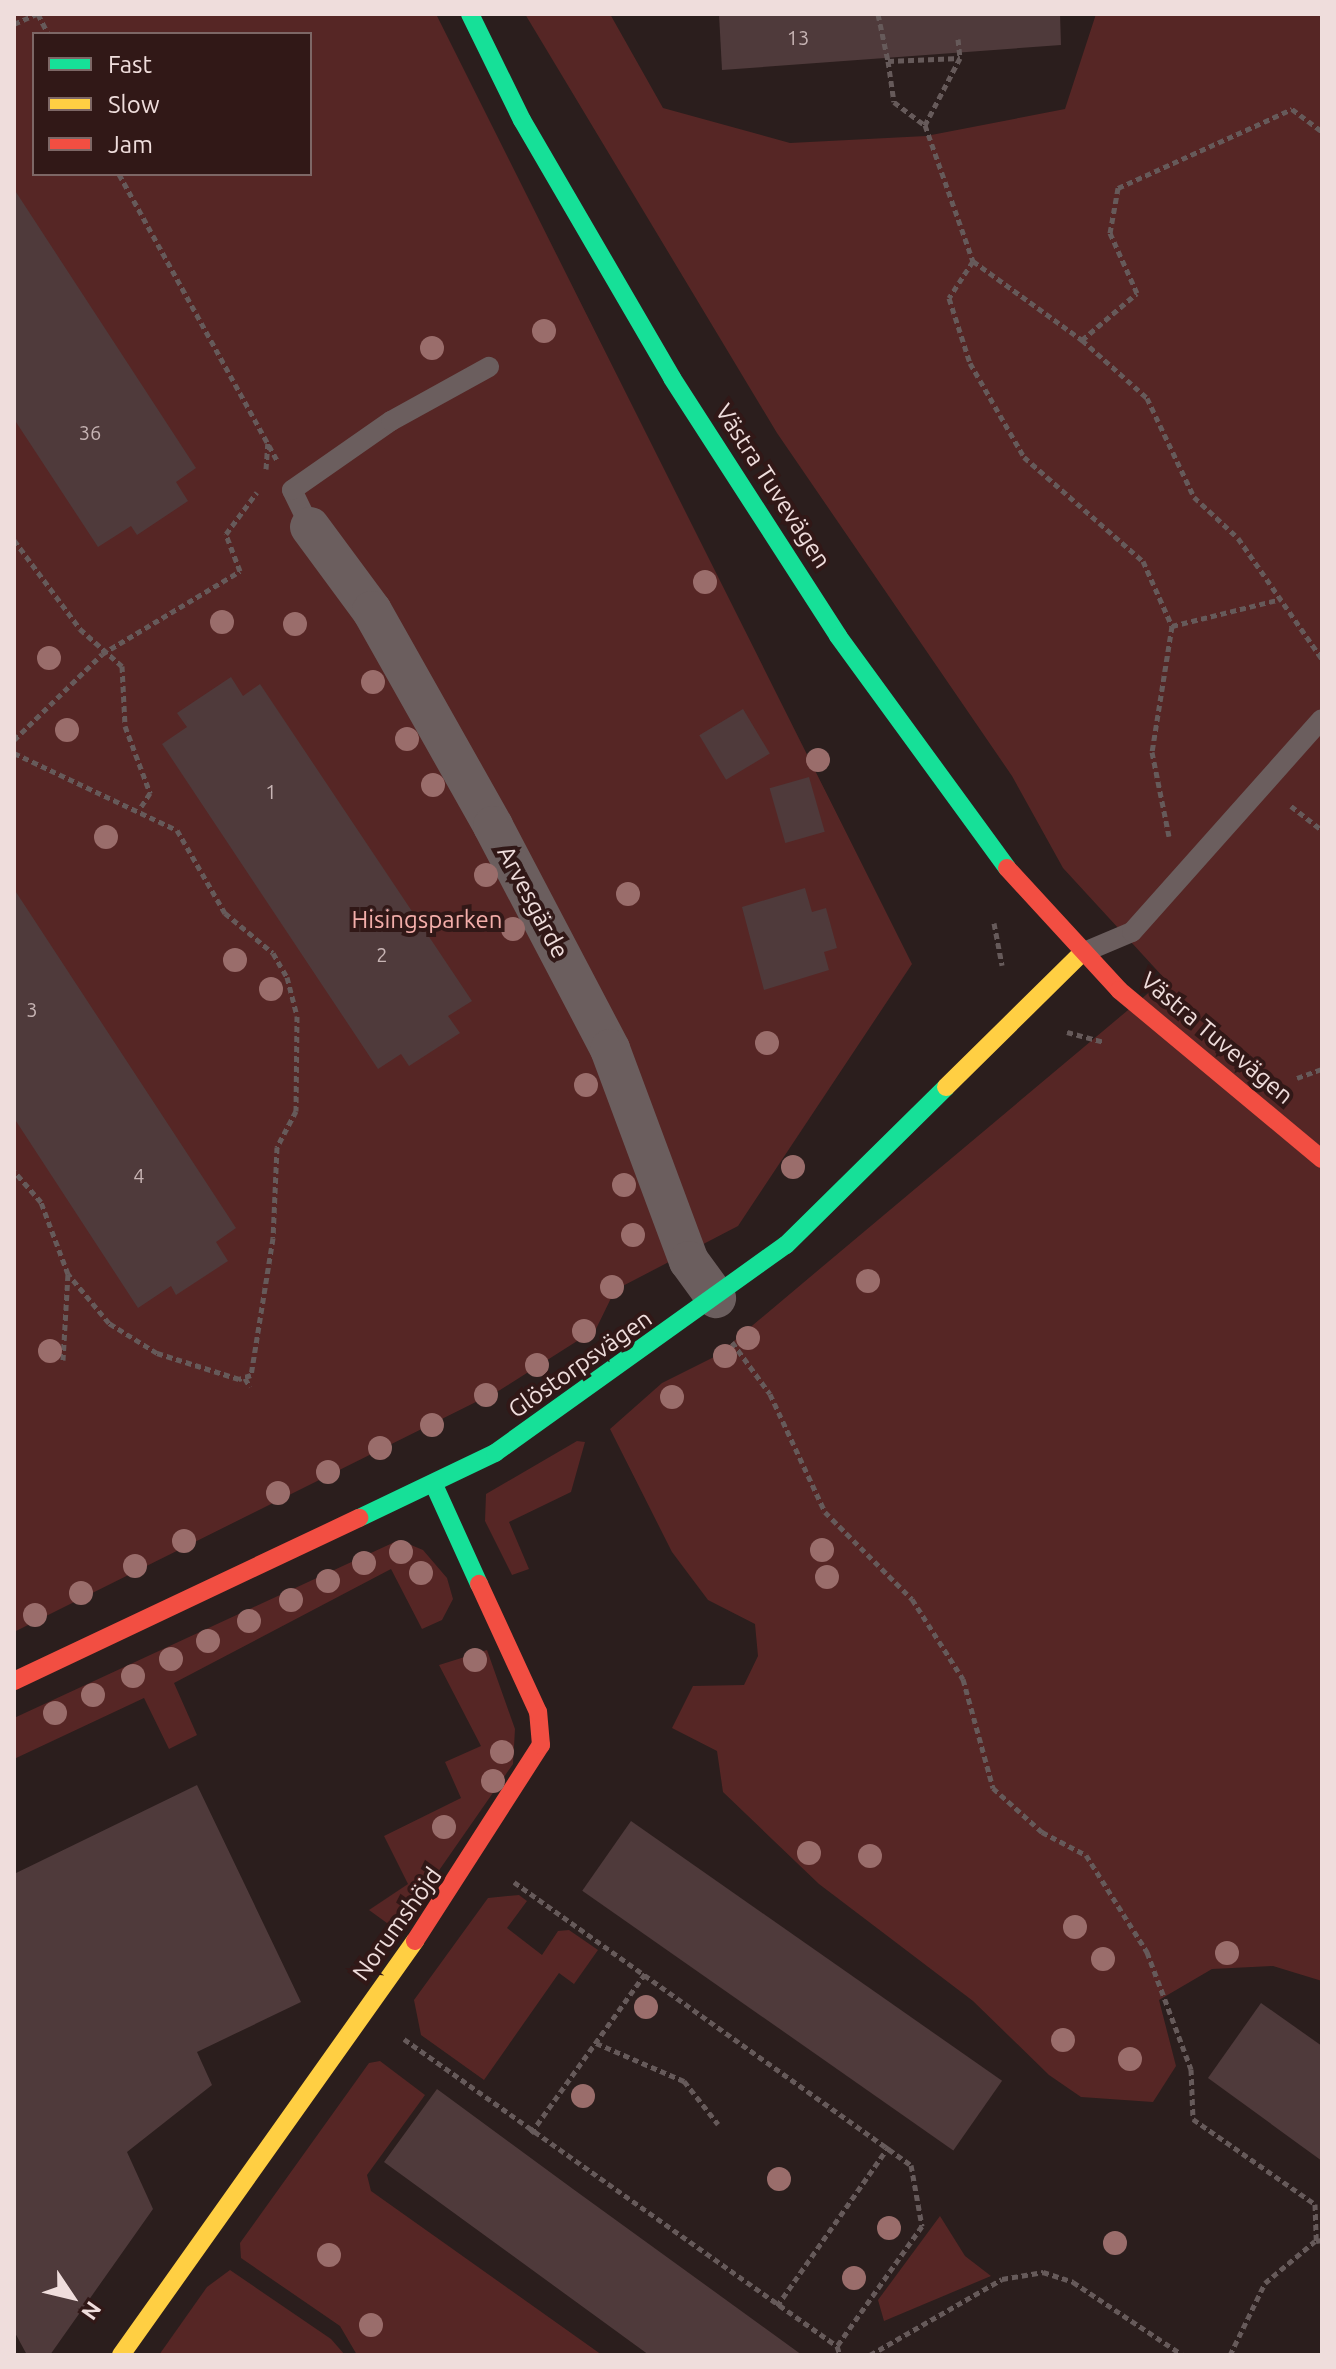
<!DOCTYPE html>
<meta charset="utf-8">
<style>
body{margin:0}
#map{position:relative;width:1336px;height:2369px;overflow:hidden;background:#2b1e1d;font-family:Ubuntu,sans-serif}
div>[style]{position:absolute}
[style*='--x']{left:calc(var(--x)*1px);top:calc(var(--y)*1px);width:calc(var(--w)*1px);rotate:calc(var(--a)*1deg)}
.green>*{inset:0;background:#562625}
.building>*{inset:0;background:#4f3a3b;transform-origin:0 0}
.path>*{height:5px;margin-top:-2.5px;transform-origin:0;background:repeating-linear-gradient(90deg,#665a5a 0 6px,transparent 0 10px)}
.lane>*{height:20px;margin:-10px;padding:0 10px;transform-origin:10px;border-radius:10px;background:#6b5e5e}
.street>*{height:40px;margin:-20px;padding:0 20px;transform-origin:20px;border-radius:20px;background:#6b5e5e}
.fast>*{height:18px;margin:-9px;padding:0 9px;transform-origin:9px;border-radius:9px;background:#16e098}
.slow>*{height:18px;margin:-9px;padding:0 9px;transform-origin:9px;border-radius:9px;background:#ffcf43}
.jam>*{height:18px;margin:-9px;padding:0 9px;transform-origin:9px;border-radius:9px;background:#f24e42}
.trees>*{width:24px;height:24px;margin:-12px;border-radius:50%;background:#9a6d6b}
span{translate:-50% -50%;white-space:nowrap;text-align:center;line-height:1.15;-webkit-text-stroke:8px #311817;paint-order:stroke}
.number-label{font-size:20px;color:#c7b4b4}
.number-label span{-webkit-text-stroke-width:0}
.street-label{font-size:24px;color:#efdddc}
.park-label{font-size:24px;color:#f4aeaa}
.frame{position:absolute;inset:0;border:16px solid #efdddc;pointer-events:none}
.legend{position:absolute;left:32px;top:32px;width:280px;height:144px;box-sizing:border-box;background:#311817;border:2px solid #7d6766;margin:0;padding:10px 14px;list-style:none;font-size:24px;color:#efdddc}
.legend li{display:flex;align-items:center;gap:16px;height:40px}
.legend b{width:40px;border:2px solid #7d6766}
.north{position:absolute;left:32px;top:2257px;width:80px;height:80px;-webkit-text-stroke:6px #311817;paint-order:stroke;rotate:125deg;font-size:22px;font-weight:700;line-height:32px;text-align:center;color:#efdddc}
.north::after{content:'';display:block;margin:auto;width:28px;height:36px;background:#efdddc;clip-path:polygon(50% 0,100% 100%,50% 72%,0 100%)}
</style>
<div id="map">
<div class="green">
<div style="clip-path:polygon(evenodd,14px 14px,436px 14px,912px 964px,738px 1226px,615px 1290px,596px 1329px,500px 1390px,14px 1632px,14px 14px,34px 34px,310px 34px,310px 174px,34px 174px,34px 34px)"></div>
<div style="clip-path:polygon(525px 14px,610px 14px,663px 108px,790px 143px,926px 136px,1065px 109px,1096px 14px,1322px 14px,1322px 1981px,1273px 1966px,1212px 1969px,1159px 2000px,1176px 2066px,1153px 2102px,1081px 2097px,1049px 2075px,973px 2001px,819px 1884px,723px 1792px,717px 1751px,672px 1728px,693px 1686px,744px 1685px,758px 1656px,755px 1624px,708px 1600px,672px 1552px,610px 1429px,662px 1383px,716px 1356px,1165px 979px,1063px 868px,1012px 776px,777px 433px)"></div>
<div style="clip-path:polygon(577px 1441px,585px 1442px,571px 1492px,509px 1522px,529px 1569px,512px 1575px,485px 1521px,486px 1494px)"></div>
<div style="clip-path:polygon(399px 1540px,423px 1550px,447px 1578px,453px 1599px,442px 1620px,422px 1629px,391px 1569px,174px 1683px,197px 1735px,169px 1749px,144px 1698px,14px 1759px,14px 1718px)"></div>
<div style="clip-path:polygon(487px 1650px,515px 1729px,513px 1764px,408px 1915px,391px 1926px,369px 1910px,408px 1884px,384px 1836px,461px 1798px,445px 1762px,481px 1746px,439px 1665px)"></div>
<div style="clip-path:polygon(519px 1895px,527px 1901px,507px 1928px,542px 1955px,558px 1931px,569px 1930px,598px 1950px,574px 1984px,559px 1973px,484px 2080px,421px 2035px,414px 2000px,488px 1898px)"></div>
<div style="clip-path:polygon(380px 2061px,425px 2095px,367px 2175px,371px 2191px,602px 2355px,357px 2355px,340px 2326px,241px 2258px,240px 2243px,369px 2063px)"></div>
<div style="clip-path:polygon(940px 2216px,965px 2256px,991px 2276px,884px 2321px,878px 2300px)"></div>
<div style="clip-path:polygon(230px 2270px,331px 2339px,345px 2355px,159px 2355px,207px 2287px)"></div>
</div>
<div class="building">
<div style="clip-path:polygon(719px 14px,1060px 14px,1061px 45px,722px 70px)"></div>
<div style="clip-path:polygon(14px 189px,196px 468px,176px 482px,188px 501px,137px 535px,131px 526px,98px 547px,14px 419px)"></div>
<div style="clip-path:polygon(231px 677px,243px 696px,260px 684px,472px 1001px,448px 1016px,460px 1033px,409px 1066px,401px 1054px,378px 1069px,162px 744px,187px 727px,177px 713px)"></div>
<div style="left:743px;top:709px;width:52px;height:51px;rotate:59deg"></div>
<div style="left:809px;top:777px;width:57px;height:41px;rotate:74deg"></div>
<div style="clip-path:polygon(805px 888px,812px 912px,826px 908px,837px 948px,824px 952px,829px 970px,764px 990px,742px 907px)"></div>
<div style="clip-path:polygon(14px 889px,236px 1228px,216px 1242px,228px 1261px,176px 1295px,171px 1286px,138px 1308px,14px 1118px)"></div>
<div style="clip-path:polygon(197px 1785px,301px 2002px,197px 2052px,212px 2085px,127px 2152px,153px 2209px,50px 2355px,27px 2355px,14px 2331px,14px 1874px)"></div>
<div style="left:631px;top:1821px;width:453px;height:85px;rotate:35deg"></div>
<div style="clip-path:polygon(1261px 2003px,1322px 2046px,1322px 2161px,1208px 2078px)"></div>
<div style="clip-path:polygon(437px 2089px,573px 2189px,802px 2355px,649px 2355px,384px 2162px)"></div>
</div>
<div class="path">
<div style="--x:38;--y:14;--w:22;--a:63"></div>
<div style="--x:878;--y:14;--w:48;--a:78"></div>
<div style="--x:888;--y:61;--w:72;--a:-2.4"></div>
<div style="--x:14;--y:24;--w:24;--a:-24"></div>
<div style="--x:958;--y:39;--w:19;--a:84"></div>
<div style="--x:960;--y:58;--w:76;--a:117.6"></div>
<div style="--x:925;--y:125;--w:144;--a:70.6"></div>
<div style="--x:973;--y:261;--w:135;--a:35.9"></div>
<div style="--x:1082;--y:340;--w:87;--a:41.7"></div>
<div style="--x:1147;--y:398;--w:110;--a:64.6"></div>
<div style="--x:1194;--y:497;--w:60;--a:43"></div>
<div style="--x:1238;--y:538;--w:147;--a:55.2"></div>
<div style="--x:888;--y:61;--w:41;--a:81.7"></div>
<div style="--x:894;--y:102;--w:39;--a:37"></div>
<div style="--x:119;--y:174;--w:327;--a:61.1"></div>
<div style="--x:973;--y:261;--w:44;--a:123"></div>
<div style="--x:949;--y:298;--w:68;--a:72.1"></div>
<div style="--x:970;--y:363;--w:108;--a:60.1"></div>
<div style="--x:1024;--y:457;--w:158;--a:41.2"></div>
<div style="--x:1143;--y:561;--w:71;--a:66"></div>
<div style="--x:1172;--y:626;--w:128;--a:99"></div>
<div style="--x:1152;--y:752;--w:86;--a:78.6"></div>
<div style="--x:1082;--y:340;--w:72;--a:-40.5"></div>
<div style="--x:1137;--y:293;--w:66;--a:-114.2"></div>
<div style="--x:1110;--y:233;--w:46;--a:-79.9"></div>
<div style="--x:1118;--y:188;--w:191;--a:-24.4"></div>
<div style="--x:1292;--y:109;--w:38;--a:37"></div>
<div style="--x:266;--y:469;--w:26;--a:-86"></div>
<div style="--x:14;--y:540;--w:111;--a:53.4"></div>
<div style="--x:80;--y:629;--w:56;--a:41.4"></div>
<div style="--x:122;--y:666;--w:60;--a:87.1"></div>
<div style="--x:125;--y:726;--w:72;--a:69.5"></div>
<div style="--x:150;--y:793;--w:17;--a:123"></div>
<div style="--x:1172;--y:626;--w:112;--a:-13.9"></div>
<div style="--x:14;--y:740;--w:123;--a:-44.3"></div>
<div style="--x:102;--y:654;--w:161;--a:-31"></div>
<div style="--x:240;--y:571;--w:40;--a:-111"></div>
<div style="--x:226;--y:534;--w:52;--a:-53.6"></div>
<div style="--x:14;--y:753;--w:180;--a:25.3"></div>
<div style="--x:177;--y:830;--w:96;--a:60"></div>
<div style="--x:225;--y:913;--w:62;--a:39.8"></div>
<div style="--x:273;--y:953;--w:28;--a:60"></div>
<div style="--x:287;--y:977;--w:40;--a:75.6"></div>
<div style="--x:297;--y:1016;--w:95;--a:90.6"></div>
<div style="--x:296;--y:1111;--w:41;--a:117.8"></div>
<div style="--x:277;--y:1147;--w:91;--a:92.5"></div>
<div style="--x:273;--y:1238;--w:139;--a:99.1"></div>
<div style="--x:251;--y:1375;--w:13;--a:162"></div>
<div style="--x:239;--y:1379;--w:86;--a:-162.4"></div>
<div style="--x:157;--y:1353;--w:57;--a:-148"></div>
<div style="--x:109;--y:1323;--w:64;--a:-129.9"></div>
<div style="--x:68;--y:1274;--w:77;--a:-110.6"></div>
<div style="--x:41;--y:1202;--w:41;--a:-131.1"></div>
<div style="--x:1291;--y:806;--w:39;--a:38"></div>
<div style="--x:994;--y:923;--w:43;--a:79.2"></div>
<div style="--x:1067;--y:1032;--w:38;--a:15"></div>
<div style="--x:1297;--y:1078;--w:27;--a:-20"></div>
<div style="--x:732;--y:1342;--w:64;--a:53.8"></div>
<div style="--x:770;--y:1394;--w:130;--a:65"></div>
<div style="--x:825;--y:1512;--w:123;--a:45"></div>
<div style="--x:912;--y:1599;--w:95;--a:57.5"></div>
<div style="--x:963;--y:1679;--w:113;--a:74.6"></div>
<div style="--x:993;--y:1788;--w:66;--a:41.9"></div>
<div style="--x:1042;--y:1832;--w:50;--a:27.6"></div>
<div style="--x:1086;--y:1855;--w:115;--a:57.8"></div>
<div style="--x:1147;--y:1952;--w:125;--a:69.4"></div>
<div style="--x:1191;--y:2069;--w:50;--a:87.7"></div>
<div style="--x:1193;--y:2119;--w:149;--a:34.9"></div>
<div style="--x:1315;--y:2204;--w:37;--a:88"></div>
<div style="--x:1316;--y:2241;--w:6;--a:-9"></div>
<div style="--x:63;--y:1360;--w:86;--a:-86.7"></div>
<div style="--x:245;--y:1378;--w:10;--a:61"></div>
<div style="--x:514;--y:1882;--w:488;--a:35.5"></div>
<div style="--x:911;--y:2165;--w:62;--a:79.8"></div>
<div style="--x:922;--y:2226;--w:147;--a:125.3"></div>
<div style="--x:837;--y:2346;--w:9;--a:72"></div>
<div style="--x:404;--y:2039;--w:531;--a:35.34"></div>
<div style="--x:596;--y:2043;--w:96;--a:23.4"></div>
<div style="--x:684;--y:2081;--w:55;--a:51.7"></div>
<div style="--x:531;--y:2133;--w:199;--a:-54.4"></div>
<div style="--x:777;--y:2306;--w:195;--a:-55"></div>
<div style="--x:870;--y:2355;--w:152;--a:-29.9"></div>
<div style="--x:1002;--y:2279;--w:42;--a:-9.7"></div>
<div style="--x:1043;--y:2272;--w:32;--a:18"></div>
<div style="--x:1073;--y:2282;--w:132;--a:33.6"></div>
<div style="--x:1230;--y:2355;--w:80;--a:-64.1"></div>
<div style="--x:1265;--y:2283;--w:65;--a:-40"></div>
</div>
<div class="lane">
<div style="--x:310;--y:527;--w:41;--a:-115.9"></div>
<div style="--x:292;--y:490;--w:121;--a:-34.9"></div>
<div style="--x:391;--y:421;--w:112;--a:-28.9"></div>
<div style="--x:1082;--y:953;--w:54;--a:-22.8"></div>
<div style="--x:1132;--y:932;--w:285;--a:-48.3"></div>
</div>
<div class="street">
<div style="--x:310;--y:527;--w:104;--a:53.6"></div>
<div style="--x:372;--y:611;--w:247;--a:60.6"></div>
<div style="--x:493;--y:826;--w:252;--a:62.3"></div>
<div style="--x:610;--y:1049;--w:226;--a:69.6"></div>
<div style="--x:689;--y:1261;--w:46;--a:53.9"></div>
</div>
<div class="fast">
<div style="--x:470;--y:14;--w:118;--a:63.9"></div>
<div style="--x:522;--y:120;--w:298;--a:59.8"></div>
<div style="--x:672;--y:378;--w:307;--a:57.2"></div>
<div style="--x:838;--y:636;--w:287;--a:53.9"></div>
<div style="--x:435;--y:1487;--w:107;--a:65.6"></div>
<div style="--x:359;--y:1518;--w:151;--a:-25.5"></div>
<div style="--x:495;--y:1453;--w:358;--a:-35.6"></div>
<div style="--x:786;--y:1245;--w:225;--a:-44.6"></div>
</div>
<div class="slow">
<div style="--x:946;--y:1087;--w:191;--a:-44.6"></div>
<div style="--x:121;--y:2355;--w:508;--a:-54.62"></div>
</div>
<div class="jam">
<div style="--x:1007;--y:868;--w:166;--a:47.4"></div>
<div style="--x:1119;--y:990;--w:264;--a:39.8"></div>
<div style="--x:14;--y:1681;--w:382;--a:-25.3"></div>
<div style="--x:415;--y:1941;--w:233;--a:-57.3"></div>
<div style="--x:541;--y:1745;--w:33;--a:-95"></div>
<div style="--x:538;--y:1712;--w:141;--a:-114.7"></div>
</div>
<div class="trees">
<div style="left:544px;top:331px"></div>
<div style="left:432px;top:348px"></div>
<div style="left:705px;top:582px"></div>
<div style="left:222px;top:622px"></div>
<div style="left:295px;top:624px"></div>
<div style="left:49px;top:658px"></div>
<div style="left:373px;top:682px"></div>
<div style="left:67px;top:730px"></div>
<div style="left:407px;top:739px"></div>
<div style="left:818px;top:760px"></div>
<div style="left:433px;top:785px"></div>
<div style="left:106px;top:837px"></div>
<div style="left:486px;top:875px"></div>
<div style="left:628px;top:894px"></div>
<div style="left:513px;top:929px"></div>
<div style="left:235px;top:960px"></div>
<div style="left:271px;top:989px"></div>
<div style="left:767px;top:1043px"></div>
<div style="left:586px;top:1085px"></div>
<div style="left:793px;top:1167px"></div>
<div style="left:624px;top:1185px"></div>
<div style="left:633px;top:1235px"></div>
<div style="left:868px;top:1281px"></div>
<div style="left:612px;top:1287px"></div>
<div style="left:584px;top:1331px"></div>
<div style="left:748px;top:1338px"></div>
<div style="left:50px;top:1351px"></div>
<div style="left:725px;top:1356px"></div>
<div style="left:537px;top:1365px"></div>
<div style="left:486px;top:1395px"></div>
<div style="left:672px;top:1397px"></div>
<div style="left:432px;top:1425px"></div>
<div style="left:380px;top:1448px"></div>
<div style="left:328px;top:1472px"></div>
<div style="left:278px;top:1493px"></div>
<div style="left:184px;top:1541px"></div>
<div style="left:822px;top:1550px"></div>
<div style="left:401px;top:1552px"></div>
<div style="left:364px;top:1563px"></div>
<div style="left:135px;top:1566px"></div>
<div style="left:421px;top:1573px"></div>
<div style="left:827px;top:1577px"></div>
<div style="left:328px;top:1581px"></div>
<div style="left:81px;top:1593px"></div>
<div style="left:291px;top:1600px"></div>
<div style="left:35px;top:1615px"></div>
<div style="left:249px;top:1621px"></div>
<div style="left:208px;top:1641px"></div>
<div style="left:171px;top:1659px"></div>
<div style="left:475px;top:1660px"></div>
<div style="left:133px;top:1676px"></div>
<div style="left:93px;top:1695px"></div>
<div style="left:55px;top:1713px"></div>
<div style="left:502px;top:1752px"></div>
<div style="left:493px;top:1781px"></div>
<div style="left:444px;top:1827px"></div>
<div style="left:809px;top:1853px"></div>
<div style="left:870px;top:1856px"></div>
<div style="left:1075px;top:1927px"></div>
<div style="left:1227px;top:1953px"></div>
<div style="left:1103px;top:1959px"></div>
<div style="left:646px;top:2007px"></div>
<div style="left:1063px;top:2040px"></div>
<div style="left:1130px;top:2059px"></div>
<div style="left:583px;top:2096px"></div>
<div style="left:779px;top:2179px"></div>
<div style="left:889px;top:2228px"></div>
<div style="left:1115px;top:2243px"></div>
<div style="left:329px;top:2255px"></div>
<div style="left:854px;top:2278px"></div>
<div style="left:371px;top:2325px"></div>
</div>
<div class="number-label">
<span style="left:798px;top:37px">13</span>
<span style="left:90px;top:432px">36</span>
<span style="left:271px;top:791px">1</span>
<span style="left:382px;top:954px">2</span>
<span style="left:32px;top:1009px">3</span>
<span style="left:139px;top:1175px">4</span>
</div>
<div class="street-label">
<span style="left:773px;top:486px;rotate:57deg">Västra Tuvevägen</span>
<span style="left:533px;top:902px;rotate:62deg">Arvesgärde</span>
<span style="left:1217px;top:1038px;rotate:40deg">Västra Tuvevägen</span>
<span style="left:580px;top:1364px;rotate:-35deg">Glöstorpsvägen</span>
<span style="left:397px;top:1924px;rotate:-54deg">Norumshöjd</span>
</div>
<div class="park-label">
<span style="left:427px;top:920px">Hisingsparken</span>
</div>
<div class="frame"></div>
<ul class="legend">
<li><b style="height:10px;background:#16e098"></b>Fast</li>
<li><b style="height:10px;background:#ffcf43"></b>Slow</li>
<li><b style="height:10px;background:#f24e42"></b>Jam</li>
</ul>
<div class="north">N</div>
</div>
